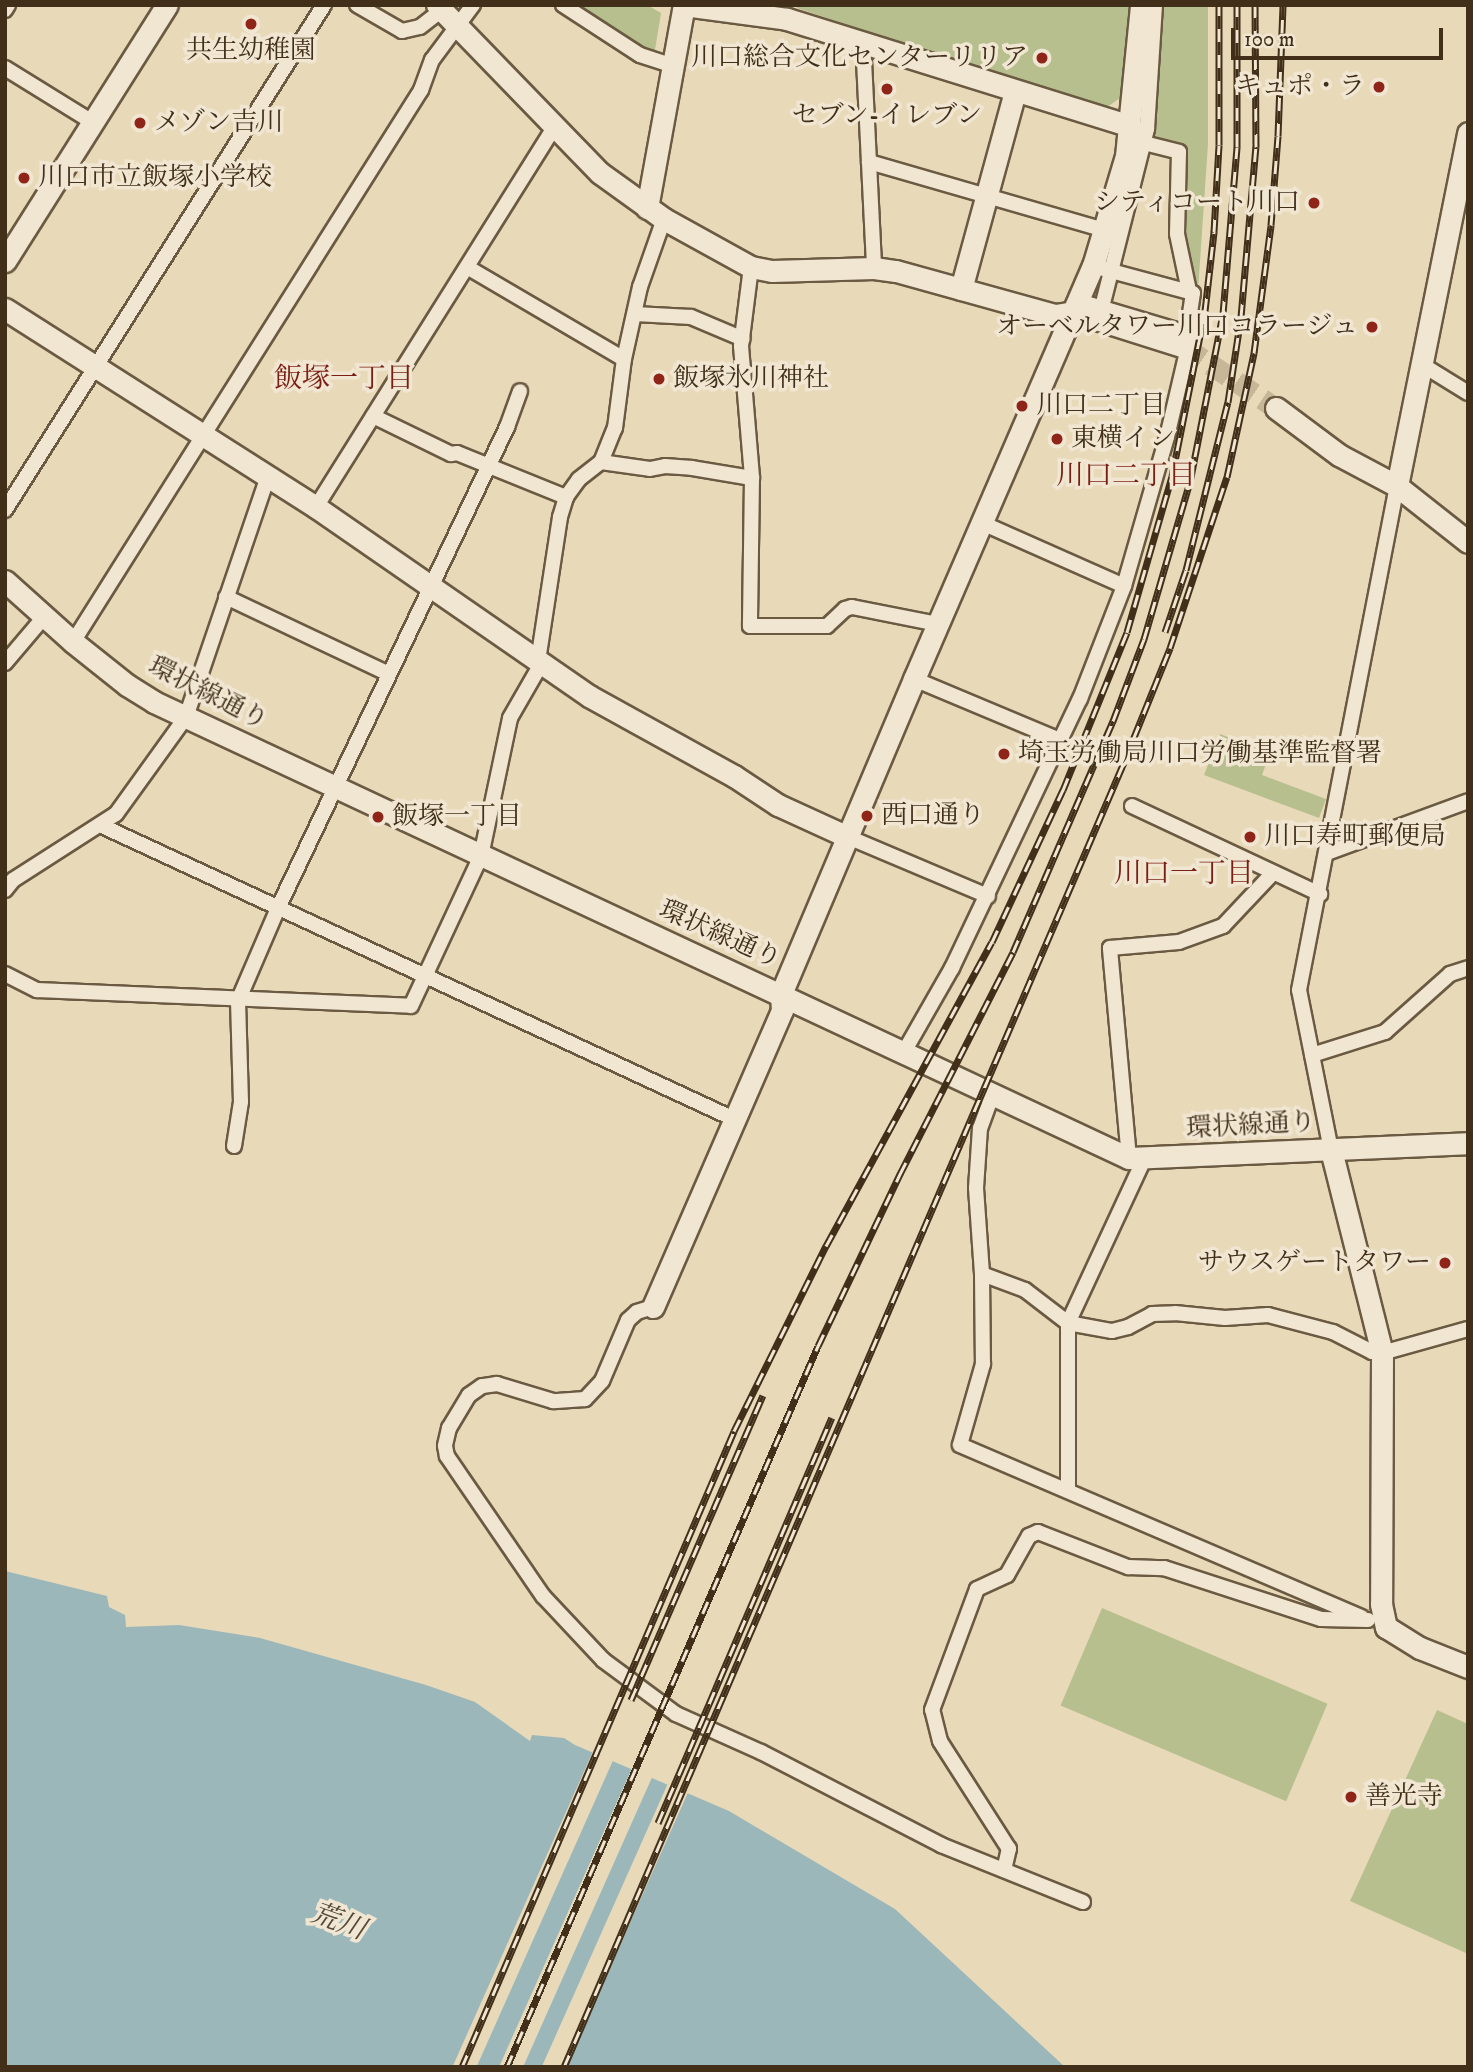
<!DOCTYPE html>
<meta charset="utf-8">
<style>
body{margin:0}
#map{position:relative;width:1473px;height:2072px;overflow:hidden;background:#e8d9b9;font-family:"IM FELL DW Pica","Noto Serif JP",serif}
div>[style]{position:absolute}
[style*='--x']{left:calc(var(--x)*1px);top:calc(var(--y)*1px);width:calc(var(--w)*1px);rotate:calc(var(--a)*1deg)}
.green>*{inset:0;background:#b8bf8e;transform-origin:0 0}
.water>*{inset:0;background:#9cb7ba}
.pier>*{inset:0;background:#e8d9b9;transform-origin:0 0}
.secondary-tunnel>*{height:21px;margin-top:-10.5px;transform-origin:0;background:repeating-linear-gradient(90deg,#c7b799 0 21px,transparent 0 31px)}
.roads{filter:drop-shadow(2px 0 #6b5a42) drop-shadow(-2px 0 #6b5a42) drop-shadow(0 2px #6b5a42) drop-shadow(0 -2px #6b5a42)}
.street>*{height:14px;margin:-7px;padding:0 7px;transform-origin:7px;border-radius:7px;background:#f0e6d2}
.secondary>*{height:21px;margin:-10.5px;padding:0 10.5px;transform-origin:10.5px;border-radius:10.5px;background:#f0e6d2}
.rail>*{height:7px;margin-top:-3.5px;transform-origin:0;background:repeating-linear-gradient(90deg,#f0e6d2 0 13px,#412f1a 0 26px);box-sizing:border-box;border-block:2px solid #412f1a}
.dots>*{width:19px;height:19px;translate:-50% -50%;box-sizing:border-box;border:4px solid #f0e6d2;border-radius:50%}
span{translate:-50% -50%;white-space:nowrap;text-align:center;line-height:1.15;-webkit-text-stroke:7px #f0e6d2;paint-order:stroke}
.poi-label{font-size:26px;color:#412f1a}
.right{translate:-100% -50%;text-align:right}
.left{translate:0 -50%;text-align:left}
.street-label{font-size:26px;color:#412f1a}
.neighbourhood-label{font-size:28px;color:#7a1f14}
.water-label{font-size:28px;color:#534a3a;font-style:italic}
.frame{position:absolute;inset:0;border:7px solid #412f1a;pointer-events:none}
.scale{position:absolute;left:1231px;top:28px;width:212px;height:32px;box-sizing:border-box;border:4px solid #412f1a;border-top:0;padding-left:9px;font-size:21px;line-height:24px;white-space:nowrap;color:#412f1a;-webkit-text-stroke:5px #f0e6d2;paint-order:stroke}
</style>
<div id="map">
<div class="green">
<div style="clip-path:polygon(582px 5px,647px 5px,661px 13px,654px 56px,579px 11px)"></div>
<div style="clip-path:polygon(798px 5px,1132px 5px,1124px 95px,1106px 108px,1098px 108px,797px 8px)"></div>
<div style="clip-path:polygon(1161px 5px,1208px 5px,1208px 144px,1198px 291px,1194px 288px,1184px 234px,1186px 149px,1150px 138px)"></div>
<div style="clip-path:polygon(1220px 734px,1270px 753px,1262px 775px,1326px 799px,1319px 818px,1204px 775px)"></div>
<div style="left:1102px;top:1608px;width:245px;height:106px;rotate:23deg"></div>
<div style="clip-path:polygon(1437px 1710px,1468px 1724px,1468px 1954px,1350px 1901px)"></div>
</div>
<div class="water">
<div style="clip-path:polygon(5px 1571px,107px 1596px,109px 1607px,125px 1615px,126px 1627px,179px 1625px,260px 1638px,426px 1685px,475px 1702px,530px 1741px,532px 1735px,564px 1738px,575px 1745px,729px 1811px,895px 1909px,1065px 2067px,5px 2067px)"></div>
</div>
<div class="pier">
<div style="left:594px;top:1749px;width:22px;height:346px;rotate:24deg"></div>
<div style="left:633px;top:1766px;width:22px;height:328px;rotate:24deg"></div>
<div style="left:669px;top:1781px;width:22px;height:311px;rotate:24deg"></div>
</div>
<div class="secondary-tunnel">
<div style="--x:1185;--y:347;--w:110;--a:33.8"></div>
</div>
<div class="roads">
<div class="street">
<div style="--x:357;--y:5;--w:52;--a:30"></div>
<div style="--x:402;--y:31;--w:18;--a:-13"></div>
<div style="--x:420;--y:27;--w:28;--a:-38"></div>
<div style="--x:563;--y:5;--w:92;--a:33"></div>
<div style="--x:640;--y:55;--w:35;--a:18"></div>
<div style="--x:5;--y:10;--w:6;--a:-59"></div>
<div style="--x:863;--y:40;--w:228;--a:87.2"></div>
<div style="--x:5;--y:68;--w:105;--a:31.7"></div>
<div style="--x:1139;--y:136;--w:9;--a:54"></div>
<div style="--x:1144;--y:143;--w:36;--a:14"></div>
<div style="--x:1179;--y:152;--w:82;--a:91.4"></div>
<div style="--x:1177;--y:234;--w:58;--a:78.1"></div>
<div style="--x:869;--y:162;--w:245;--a:16.1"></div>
<div style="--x:467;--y:267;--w:182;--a:30.4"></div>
<div style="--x:751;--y:267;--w:80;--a:97.2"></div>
<div style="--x:741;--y:346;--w:132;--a:85.2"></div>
<div style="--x:752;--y:478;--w:148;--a:90.8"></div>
<div style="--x:750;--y:626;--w:77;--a:0"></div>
<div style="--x:827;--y:626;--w:25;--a:-43"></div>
<div style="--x:845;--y:609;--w:7;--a:-16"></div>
<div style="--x:852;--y:607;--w:88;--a:11.2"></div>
<div style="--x:1079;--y:301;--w:113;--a:16.5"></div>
<div style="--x:1102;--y:307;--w:184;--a:-75.8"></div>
<div style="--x:1147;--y:129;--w:124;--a:-86.3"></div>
<div style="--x:635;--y:314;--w:56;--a:3.1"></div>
<div style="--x:691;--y:317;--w:56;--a:22.9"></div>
<div style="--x:1421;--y:364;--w:55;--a:31.7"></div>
<div style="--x:373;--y:416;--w:87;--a:26"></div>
<div style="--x:451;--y:454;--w:6;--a:-9"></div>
<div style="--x:457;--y:453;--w:118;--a:22"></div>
<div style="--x:601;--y:462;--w:37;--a:-68"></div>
<div style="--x:615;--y:428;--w:70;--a:-82.6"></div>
<div style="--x:624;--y:359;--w:74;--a:-77.5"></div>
<div style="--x:640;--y:287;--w:72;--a:-70.6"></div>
<div style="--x:316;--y:507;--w:448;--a:-57.9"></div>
<div style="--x:5;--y:510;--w:597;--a:-57.72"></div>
<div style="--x:982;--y:523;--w:155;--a:23.9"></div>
<div style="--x:226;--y:597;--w:180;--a:25.3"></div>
<div style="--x:73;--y:642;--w:653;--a:-57.77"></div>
<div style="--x:421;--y:90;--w:32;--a:-70"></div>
<div style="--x:432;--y:60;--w:69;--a:-53.3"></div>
<div style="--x:538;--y:661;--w:146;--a:-81.3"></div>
<div style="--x:560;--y:517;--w:21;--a:-73"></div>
<div style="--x:566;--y:497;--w:22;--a:-54"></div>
<div style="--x:579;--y:479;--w:28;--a:-38"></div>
<div style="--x:601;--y:462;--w:49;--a:8.1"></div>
<div style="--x:650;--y:469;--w:15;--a:-11"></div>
<div style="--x:665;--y:466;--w:27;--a:4"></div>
<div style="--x:692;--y:468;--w:61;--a:9.5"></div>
<div style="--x:5;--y:663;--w:60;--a:-49.7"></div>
<div style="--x:914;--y:679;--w:160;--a:22.7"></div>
<div style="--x:1132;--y:806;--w:208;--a:25.1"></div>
<div style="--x:100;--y:825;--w:699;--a:24.88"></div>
<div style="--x:848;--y:837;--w:152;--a:22.9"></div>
<div style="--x:1327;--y:853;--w:150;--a:-20.2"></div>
<div style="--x:5;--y:890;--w:13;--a:-51"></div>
<div style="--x:13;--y:880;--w:122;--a:-32.7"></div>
<div style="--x:116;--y:814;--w:120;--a:-54.2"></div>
<div style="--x:186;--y:717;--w:255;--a:-71.2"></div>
<div style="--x:5;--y:974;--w:36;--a:27"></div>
<div style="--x:37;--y:990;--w:374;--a:2.4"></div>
<div style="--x:411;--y:1006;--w:166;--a:-65"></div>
<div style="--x:481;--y:856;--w:141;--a:-78.1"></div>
<div style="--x:510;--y:718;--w:62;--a:-60.1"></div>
<div style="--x:904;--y:1052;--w:97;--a:-60.3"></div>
<div style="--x:952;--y:968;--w:298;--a:-64.6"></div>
<div style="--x:1080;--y:699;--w:121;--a:-68.7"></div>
<div style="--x:1124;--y:586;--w:155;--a:-73.9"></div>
<div style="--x:1167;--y:437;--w:101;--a:-76.8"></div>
<div style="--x:1190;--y:339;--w:7;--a:-117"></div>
<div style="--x:1187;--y:333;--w:40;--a:-81.5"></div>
<div style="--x:1193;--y:293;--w:104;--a:-164.9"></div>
<div style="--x:1312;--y:1055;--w:77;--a:-17.5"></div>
<div style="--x:1385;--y:1032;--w:87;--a:-41.7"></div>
<div style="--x:1450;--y:974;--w:19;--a:-18"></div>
<div style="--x:993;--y:1093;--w:37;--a:110"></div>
<div style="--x:980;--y:1128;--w:60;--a:93.8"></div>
<div style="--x:976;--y:1188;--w:86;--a:86"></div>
<div style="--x:982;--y:1274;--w:46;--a:20.4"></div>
<div style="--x:1025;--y:1290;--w:54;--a:37.5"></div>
<div style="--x:1068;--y:1323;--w:45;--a:10.3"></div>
<div style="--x:1112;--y:1331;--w:16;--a:-14"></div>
<div style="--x:1128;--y:1327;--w:27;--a:-28"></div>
<div style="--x:1152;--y:1314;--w:23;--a:-2"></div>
<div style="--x:1175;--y:1313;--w:50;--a:5.7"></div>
<div style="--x:1225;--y:1318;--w:43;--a:-4"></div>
<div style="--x:1268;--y:1315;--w:67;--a:14.7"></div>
<div style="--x:1333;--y:1332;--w:44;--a:27.1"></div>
<div style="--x:1372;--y:1352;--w:10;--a:6"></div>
<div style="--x:1382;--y:1353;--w:89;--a:-15.6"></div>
<div style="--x:234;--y:1146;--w:45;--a:-81"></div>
<div style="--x:241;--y:1102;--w:101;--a:-91.7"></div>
<div style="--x:238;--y:1001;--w:101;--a:-66.7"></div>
<div style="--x:278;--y:908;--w:533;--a:-64.54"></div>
<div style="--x:507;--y:427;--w:38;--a:-70"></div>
<div style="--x:1331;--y:1150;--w:163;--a:-101.3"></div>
<div style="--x:1299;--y:990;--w:513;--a:-79"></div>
<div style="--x:1129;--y:1158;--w:211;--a:-95.2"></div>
<div style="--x:1110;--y:948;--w:69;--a:-5"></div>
<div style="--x:1179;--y:942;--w:47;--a:-20"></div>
<div style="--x:1223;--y:926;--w:73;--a:-46.7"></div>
<div style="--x:982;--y:1274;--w:90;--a:89.4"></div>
<div style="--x:983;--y:1364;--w:84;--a:105.9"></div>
<div style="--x:960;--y:1445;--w:437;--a:23.2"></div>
<div style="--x:653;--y:1307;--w:17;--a:163"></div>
<div style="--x:637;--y:1312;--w:12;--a:138"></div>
<div style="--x:628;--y:1320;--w:66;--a:113.1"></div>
<div style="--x:602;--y:1381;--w:25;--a:133"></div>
<div style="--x:585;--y:1399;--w:32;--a:176"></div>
<div style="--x:553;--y:1401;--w:59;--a:-163.1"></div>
<div style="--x:497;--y:1384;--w:15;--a:172"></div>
<div style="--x:482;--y:1386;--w:16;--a:145"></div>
<div style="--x:469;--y:1395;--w:39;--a:121"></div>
<div style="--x:449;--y:1428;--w:18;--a:103"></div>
<div style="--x:445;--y:1446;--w:10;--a:79"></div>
<div style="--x:447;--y:1456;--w:170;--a:55.6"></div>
<div style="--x:543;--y:1596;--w:88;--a:46.8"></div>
<div style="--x:603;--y:1660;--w:91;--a:36.5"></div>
<div style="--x:676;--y:1714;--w:93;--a:24.1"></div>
<div style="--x:761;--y:1752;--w:203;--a:27.3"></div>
<div style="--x:941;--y:1845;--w:153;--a:21.9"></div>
<div style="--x:1068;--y:1488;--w:165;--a:-90"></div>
<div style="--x:1068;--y:1323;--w:181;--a:-65.1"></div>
<div style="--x:1004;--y:1870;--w:22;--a:-77"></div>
<div style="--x:1009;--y:1849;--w:128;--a:-122.6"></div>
<div style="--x:940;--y:1741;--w:32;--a:-104"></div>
<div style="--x:932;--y:1710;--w:129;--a:-69.6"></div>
<div style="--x:977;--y:1589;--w:33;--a:-25"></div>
<div style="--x:1007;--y:1575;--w:45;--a:-60.6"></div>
<div style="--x:1029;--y:1536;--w:10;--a:-24"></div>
<div style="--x:1038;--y:1532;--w:97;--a:21.3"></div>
<div style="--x:1128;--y:1567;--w:36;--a:2"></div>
<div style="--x:1164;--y:1568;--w:165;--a:18"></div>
<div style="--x:1321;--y:1619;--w:47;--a:1.2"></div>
</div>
<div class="secondary">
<div style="--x:437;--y:5;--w:234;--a:45.9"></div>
<div style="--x:600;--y:173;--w:79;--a:35.7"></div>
<div style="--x:664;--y:219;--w:99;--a:28.9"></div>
<div style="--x:751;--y:267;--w:21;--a:11"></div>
<div style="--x:772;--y:271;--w:102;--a:-1.7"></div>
<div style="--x:874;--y:268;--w:22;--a:8"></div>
<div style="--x:896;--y:271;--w:165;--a:15.5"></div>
<div style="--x:1055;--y:315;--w:19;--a:-9"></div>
<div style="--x:1074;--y:312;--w:116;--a:17.5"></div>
<div style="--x:684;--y:5;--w:104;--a:7.7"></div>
<div style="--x:787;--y:19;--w:360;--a:17.3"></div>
<div style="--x:647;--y:208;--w:206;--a:-79.7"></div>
<div style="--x:5;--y:261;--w:303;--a:-57.7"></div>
<div style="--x:961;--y:289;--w:205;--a:-74.7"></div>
<div style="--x:5;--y:309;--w:369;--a:32.5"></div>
<div style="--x:316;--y:507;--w:332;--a:34.7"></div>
<div style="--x:589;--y:696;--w:166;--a:28.9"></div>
<div style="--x:734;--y:776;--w:53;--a:33.4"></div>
<div style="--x:778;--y:805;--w:77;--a:24.6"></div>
<div style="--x:1276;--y:408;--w:79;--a:36.7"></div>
<div style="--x:1339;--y:455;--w:66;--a:28.1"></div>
<div style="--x:1397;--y:486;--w:90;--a:38.3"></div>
<div style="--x:1397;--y:486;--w:360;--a:-78.6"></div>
<div style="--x:5;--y:581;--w:91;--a:41.9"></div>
<div style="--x:73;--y:642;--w:69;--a:38.5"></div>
<div style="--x:127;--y:685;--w:32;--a:32"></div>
<div style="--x:154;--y:702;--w:1076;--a:25.07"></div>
<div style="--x:1129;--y:1158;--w:339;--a:-2.5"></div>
<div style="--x:1331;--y:1150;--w:209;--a:75.9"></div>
<div style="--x:1382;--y:1353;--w:251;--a:90.2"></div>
<div style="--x:1381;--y:1604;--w:24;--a:78"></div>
<div style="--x:1386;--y:1627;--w:40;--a:32"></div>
<div style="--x:1420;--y:1648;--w:52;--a:21.6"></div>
<div style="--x:653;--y:1307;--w:324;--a:-66.5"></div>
<div style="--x:782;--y:1010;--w:16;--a:-94"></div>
<div style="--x:781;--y:994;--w:342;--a:-67.1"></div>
<div style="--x:914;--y:679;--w:450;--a:-66.6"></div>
<div style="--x:1093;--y:266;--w:115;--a:-73.3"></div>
<div style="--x:1126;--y:156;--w:152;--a:-84.3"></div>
</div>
</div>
<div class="rail">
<div style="--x:1165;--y:632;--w:65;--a:-71.3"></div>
<div style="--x:1186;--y:570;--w:173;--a:-76"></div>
<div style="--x:1228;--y:402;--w:86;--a:-81.3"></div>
<div style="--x:1241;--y:317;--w:171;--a:-85"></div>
<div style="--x:1256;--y:147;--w:142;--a:-90.4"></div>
<div style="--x:631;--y:1700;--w:332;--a:-66.6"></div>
<div style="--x:658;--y:1823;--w:441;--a:-66.8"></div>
<div style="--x:462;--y:2067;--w:692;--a:-66.84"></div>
<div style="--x:734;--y:1431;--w:207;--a:-63.6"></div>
<div style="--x:826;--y:1246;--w:346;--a:-61.4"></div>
<div style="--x:992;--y:942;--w:168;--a:-65"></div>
<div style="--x:1063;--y:790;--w:170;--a:-67.9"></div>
<div style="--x:1127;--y:632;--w:162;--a:-73.9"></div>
<div style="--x:1172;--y:476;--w:168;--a:-78.7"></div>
<div style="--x:1205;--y:311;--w:80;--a:-83.5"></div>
<div style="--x:1214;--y:232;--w:87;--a:-86.7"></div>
<div style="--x:1219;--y:145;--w:140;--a:-90"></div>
<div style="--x:507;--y:2067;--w:785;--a:-66.67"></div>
<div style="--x:818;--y:1346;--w:191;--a:-64.5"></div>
<div style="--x:900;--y:1174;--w:249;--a:-63"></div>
<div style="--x:1013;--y:952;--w:252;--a:-66.6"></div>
<div style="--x:1113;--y:721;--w:88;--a:-69.3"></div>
<div style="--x:1144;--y:639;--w:164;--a:-73.7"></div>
<div style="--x:1190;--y:482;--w:171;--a:-78.9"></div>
<div style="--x:1223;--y:314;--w:168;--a:-85.2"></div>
<div style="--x:1237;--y:147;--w:142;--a:-90"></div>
<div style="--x:564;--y:2067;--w:1420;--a:-66.77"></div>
<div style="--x:1124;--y:762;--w:123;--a:-68"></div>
<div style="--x:1170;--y:648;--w:180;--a:-71.6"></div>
<div style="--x:1227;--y:477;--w:127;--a:-77.7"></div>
<div style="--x:1254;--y:353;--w:129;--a:-82.4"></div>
<div style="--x:1271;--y:225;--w:89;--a:-85.5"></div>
<div style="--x:1278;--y:136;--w:131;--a:-87.8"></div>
</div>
<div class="dots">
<div style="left:251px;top:24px;background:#8f2418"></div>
<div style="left:1042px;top:58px;background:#8f2418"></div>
<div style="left:1379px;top:87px;background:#8f2418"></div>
<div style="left:887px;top:89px;background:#8f2418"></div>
<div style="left:140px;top:123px;background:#8f2418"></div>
<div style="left:24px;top:178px;background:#8f2418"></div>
<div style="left:1314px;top:203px;background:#8f2418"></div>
<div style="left:1372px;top:327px;background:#8f2418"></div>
<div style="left:659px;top:379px;background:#8f2418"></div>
<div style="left:1022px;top:406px;background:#8f2418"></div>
<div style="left:1057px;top:439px;background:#8f2418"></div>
<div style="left:1004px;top:754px;background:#8f2418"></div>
<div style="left:867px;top:816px;background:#8f2418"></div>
<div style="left:378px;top:817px;background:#8f2418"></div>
<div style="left:1250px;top:837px;background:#8f2418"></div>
<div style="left:1445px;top:1263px;background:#8f2418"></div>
<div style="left:1351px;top:1797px;background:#8f2418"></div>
</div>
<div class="poi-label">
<span style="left:251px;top:51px">共生幼稚園</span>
<span class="right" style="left:1028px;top:58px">川口総合文化センターリリア</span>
<span class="right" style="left:1365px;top:87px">キュポ・ラ</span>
<span style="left:887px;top:116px">セブン-イレブン</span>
<span class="left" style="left:154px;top:123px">メゾン吉川</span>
<span class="left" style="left:38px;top:178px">川口市立飯塚小学校</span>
<span class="right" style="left:1300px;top:203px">シティコート川口</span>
<span class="right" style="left:1358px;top:327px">オーベルタワー川口コラージュ</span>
<span class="left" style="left:673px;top:379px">飯塚氷川神社</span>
<span class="left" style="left:1036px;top:406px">川口二丁目</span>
<span class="left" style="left:1071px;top:439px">東横イン</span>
<span class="left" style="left:1018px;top:754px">埼玉労働局川口労働基準監督署</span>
<span class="left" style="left:881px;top:816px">西口通り</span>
<span class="left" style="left:392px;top:817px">飯塚一丁目</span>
<span class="left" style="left:1264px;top:837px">川口寿町郵便局</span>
<span class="right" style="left:1431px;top:1263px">サウスゲートタワー</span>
<span class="left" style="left:1365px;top:1797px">善光寺</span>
</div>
<div class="street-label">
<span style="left:208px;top:694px;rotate:27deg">環状線通り</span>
<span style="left:720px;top:935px;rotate:24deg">環状線通り</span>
<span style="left:1251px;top:1126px;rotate:-3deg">環状線通り</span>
</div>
<div class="neighbourhood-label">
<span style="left:344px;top:379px">飯塚一丁目</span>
<span style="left:1126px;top:476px">川口二丁目</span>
<span style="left:1184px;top:874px">川口一丁目</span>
</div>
<div class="water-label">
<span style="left:338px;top:1922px;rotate:20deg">荒川</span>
</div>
<div class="frame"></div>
<div class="scale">100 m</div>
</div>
